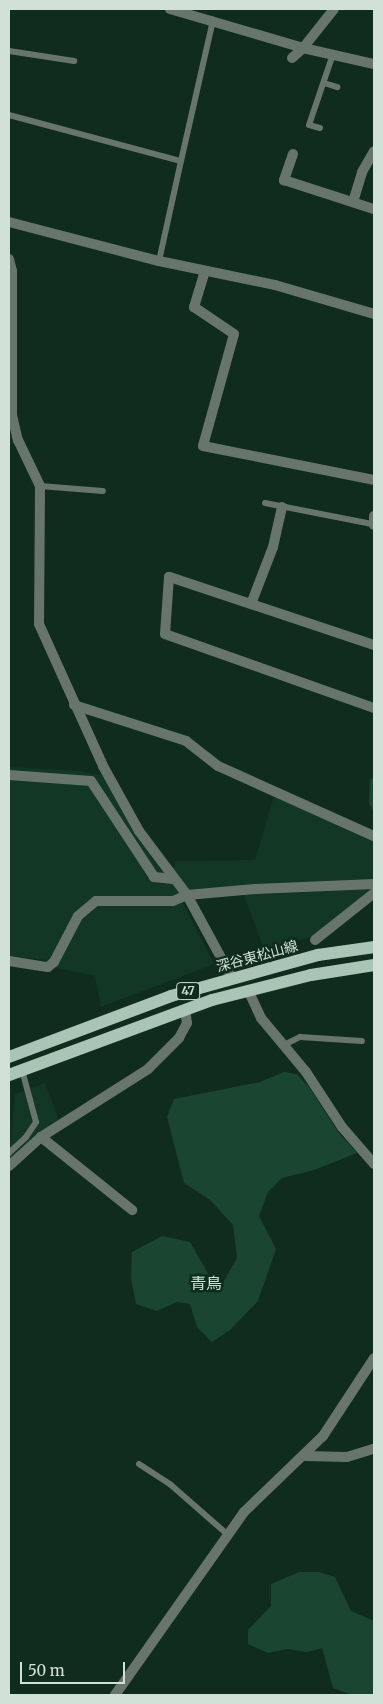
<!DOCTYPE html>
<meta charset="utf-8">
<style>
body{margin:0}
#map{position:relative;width:383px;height:1704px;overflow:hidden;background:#102c1e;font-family:Merriweather,"Noto Sans JP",serif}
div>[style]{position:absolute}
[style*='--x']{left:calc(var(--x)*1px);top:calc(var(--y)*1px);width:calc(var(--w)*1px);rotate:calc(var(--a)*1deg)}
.built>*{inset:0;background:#123725}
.green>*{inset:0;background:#1a4530}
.service>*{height:6px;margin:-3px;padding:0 3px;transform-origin:3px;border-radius:3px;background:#68756d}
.minor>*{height:10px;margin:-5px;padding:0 5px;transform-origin:5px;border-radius:5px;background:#68756d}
.tertiary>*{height:10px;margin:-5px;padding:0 5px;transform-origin:5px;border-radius:5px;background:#68756d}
.primary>*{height:12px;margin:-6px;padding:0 6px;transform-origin:6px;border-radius:6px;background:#aac5b5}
span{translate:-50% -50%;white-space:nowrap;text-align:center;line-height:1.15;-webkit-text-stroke:5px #102c1e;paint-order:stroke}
.shield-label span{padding:1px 4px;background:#102c1e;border:1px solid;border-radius:4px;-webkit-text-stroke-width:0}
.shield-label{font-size:12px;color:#d1e1d8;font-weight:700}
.street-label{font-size:14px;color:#d1e1d8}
.quarter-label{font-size:16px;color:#c8e9d6}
.frame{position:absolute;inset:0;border:10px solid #d1e1d8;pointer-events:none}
.scale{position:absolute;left:20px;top:1662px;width:105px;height:22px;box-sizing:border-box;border:2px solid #d1e1d8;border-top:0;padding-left:6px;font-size:15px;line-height:18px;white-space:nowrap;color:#d1e1d8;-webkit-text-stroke:4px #102c1e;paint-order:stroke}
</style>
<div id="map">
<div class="built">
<div style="clip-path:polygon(9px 767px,82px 771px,104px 776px,165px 872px,175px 867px,175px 861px,255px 860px,274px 796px,374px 840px,374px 889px,309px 938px,264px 949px,243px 893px,182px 901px,214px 964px,101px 1007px,95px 976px,57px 968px,46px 960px,9px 956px)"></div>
<div style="clip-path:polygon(45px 1083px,60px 1123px,9px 1162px,15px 1094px)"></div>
</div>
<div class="green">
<div style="clip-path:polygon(374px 777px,374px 812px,369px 803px,370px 780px)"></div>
<div style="clip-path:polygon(284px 1072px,297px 1074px,309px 1087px,338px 1132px,357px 1153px,314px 1170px,282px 1178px,268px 1192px,259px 1216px,276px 1249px,258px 1301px,230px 1330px,212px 1342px,197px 1327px,190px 1304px,177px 1302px,157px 1311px,136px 1304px,131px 1278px,132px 1252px,162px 1236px,190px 1242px,218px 1291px,237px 1258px,233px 1225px,210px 1200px,184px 1183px,167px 1117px,174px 1099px,260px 1082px)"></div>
<div style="clip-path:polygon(299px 1572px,319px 1572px,335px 1577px,351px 1611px,374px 1621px,374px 1695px,352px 1695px,333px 1688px,322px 1648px,307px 1652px,287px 1649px,268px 1653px,248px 1644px,248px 1630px,271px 1606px,271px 1584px)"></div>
</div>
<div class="service">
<div style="--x:9;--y:51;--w:66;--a:8.7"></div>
<div style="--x:324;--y:83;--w:14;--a:17"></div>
<div style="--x:9;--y:115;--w:178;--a:15"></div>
<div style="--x:181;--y:161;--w:145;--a:-77.2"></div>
<div style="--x:320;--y:128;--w:11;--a:-165"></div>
<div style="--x:309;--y:125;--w:72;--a:-71.3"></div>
<div style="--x:159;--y:261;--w:102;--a:-77.6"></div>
<div style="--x:40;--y:486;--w:63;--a:4.5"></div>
<div style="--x:265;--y:503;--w:109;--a:11.1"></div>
<div style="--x:284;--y:1045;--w:18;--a:-27"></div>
<div style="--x:300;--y:1037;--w:62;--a:3.7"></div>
<div style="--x:9;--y:1153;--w:23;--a:-43"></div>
<div style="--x:26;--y:1137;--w:18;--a:-56"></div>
<div style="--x:36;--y:1122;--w:54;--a:-105.1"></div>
<div style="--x:139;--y:1464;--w:38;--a:33"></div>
<div style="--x:171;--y:1485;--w:74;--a:41.2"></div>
</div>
<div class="minor">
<div style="--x:170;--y:9;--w:139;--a:16.3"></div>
<div style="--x:303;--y:48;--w:50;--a:-51.5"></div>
<div style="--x:292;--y:58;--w:15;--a:-42"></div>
<div style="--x:303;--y:48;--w:73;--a:12.7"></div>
<div style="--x:293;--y:154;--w:28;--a:109"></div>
<div style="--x:284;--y:180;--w:95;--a:17.9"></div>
<div style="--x:353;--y:202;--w:31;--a:-73"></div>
<div style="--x:362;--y:172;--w:24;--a:-60"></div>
<div style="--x:9;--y:259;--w:12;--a:76"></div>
<div style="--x:12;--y:271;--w:144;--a:90"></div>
<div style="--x:12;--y:415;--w:26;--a:77"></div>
<div style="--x:18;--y:440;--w:51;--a:64.4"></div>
<div style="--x:40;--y:486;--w:138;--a:90.4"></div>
<div style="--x:39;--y:624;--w:156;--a:65.7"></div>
<div style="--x:103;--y:766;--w:74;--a:61"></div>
<div style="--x:139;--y:831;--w:80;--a:53.1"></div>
<div style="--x:187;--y:895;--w:94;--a:61.5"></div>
<div style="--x:205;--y:271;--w:38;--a:107"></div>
<div style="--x:194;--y:307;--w:48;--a:34"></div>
<div style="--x:234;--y:334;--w:116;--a:105.5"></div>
<div style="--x:203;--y:446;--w:174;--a:11.2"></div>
<div style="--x:374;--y:516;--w:9;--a:90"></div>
<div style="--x:251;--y:604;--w:61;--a:-68.9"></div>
<div style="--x:273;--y:547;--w:41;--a:-77.3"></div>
<div style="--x:374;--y:645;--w:216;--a:-161.6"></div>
<div style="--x:169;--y:577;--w:57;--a:94"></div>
<div style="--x:165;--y:634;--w:222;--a:19.5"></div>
<div style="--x:74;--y:705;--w:118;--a:17.8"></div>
<div style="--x:186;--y:741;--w:41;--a:38"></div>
<div style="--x:218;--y:766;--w:171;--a:24.2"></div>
<div style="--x:9;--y:775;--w:82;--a:4.2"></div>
<div style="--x:91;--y:781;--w:115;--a:56.7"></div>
<div style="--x:154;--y:877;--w:19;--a:6"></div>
<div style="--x:315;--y:940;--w:75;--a:-38.5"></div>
<div style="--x:9;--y:961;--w:39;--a:9"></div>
<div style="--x:48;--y:967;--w:8;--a:-40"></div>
<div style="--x:54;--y:962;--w:52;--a:-62.4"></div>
<div style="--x:78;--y:916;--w:23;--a:-40"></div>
<div style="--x:96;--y:901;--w:77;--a:0"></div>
<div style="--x:173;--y:901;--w:15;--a:-23"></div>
<div style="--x:187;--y:895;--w:68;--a:-5"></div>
<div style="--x:255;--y:889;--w:119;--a:-2.4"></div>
<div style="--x:248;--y:990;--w:31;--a:65"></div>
<div style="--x:261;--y:1018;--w:70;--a:50.2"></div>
<div style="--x:306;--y:1072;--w:66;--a:56.8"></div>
<div style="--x:342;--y:1127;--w:49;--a:49.1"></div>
<div style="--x:41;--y:1137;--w:117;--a:38.7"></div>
<div style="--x:9;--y:1166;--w:43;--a:-42.2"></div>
<div style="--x:41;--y:1137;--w:127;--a:-32.4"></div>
<div style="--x:148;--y:1069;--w:44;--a:-45"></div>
<div style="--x:179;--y:1038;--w:17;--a:-62"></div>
<div style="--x:187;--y:1023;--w:13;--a:-99"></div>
<div style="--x:306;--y:1456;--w:41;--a:1.4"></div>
<div style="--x:347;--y:1457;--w:28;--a:-17"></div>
<div style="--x:115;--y:1695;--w:224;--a:-54.8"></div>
<div style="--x:244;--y:1512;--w:110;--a:-43.9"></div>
<div style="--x:323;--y:1436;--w:93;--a:-56.8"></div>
</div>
<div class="tertiary">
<div style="--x:9;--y:222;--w:155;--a:14.6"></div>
<div style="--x:159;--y:261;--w:118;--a:11.7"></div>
<div style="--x:275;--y:285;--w:103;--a:16.3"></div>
</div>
<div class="primary">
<div style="--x:9;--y:1057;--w:173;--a:-20.6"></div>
<div style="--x:171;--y:996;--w:153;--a:-15.6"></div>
<div style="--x:318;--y:955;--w:57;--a:-8.1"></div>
<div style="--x:9;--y:1075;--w:216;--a:-20.3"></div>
<div style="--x:212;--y:1000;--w:102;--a:-14.2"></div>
<div style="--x:311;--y:975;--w:64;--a:-9"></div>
</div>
<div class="shield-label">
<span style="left:188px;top:991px">47</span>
</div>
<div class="street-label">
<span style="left:257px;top:956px;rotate:-15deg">深谷東松山線</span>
</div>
<div class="quarter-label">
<span style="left:206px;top:1283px">青鳥</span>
</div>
<div class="frame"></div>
<div class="scale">50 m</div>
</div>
